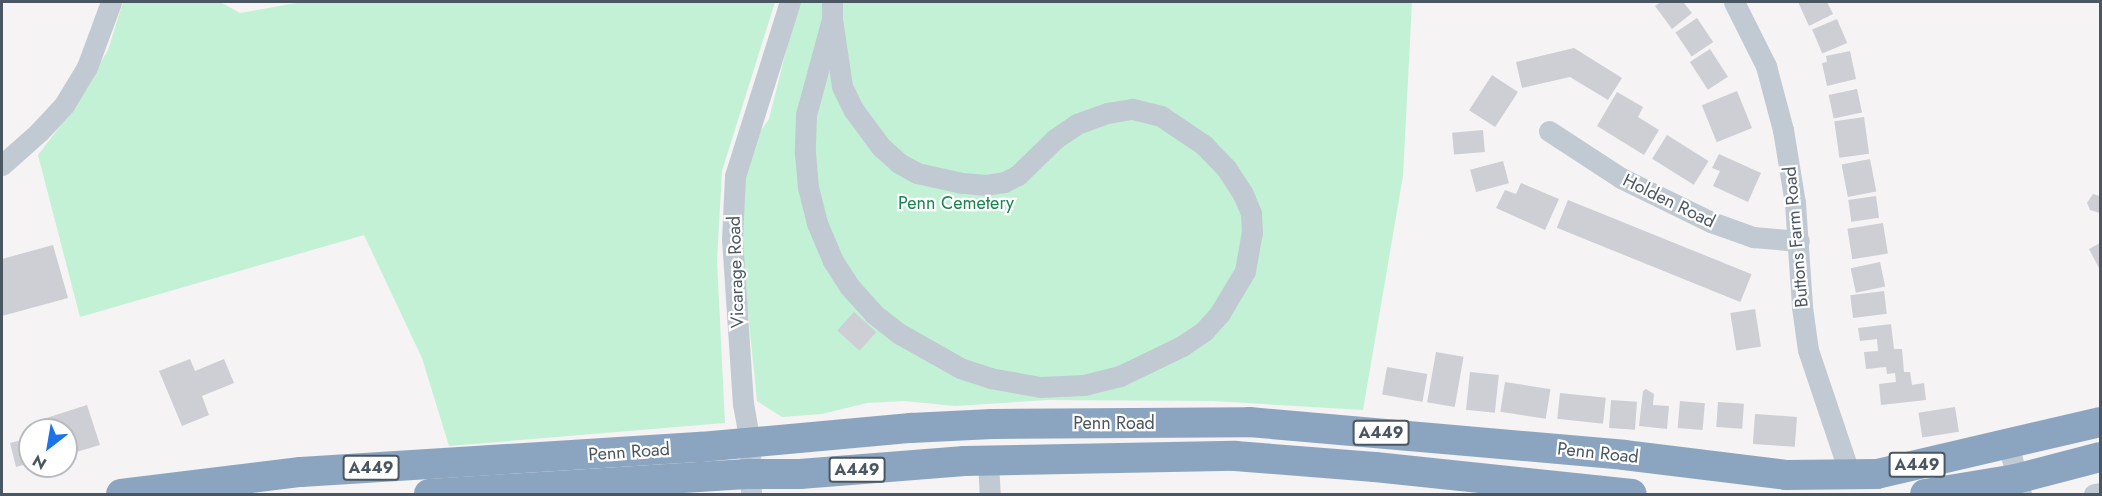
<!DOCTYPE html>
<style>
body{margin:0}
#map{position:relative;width:2102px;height:496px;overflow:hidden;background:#f5f3f3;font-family:Jost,sans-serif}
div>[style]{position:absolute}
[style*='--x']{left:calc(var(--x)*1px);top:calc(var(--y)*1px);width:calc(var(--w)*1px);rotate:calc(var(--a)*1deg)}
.green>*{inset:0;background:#c3f1d5}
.building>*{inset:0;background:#cdcfd5;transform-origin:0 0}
.minor>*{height:21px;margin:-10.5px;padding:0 10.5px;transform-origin:10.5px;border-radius:10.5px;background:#c1cad2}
.highway>*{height:30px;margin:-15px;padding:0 15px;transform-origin:15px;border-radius:15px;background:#8ba5c1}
span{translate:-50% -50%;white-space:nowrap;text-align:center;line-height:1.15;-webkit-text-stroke:4.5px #fff;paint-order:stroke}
.shield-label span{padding:2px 4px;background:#fff;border:2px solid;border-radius:4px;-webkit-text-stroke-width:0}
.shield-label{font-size:16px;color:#4a5661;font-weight:700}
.street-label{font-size:18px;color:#4a5661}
.park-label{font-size:18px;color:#17864f}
.frame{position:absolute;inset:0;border:3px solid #4a5661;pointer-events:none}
.north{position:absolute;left:18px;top:418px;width:60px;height:60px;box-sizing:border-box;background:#fff;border:2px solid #b7bbc0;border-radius:50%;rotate:211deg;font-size:16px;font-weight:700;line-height:24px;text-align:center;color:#4a5661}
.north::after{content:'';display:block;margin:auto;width:21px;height:27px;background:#1a73e8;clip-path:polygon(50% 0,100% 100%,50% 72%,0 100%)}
</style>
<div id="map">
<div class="green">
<div style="clip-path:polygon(123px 2px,220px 2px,240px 13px,302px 2px,775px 2px,722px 171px,717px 260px,725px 423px,449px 446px,422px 358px,364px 235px,80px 317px,38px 155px,73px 109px,108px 50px)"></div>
<div style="clip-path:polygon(792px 2px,1412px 2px,1403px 176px,1363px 410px,1213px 401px,1048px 400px,955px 406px,904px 401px,867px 403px,822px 414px,782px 417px,757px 401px,739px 225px,742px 177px,756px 138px,769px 119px,787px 47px)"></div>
</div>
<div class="building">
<div style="clip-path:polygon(1661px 2px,1683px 2px,1692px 13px,1672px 29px,1655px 6px)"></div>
<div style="clip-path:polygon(1798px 2px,1827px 2px,1833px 14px,1809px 26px)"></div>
<div style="left:1697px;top:18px;width:29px;height:26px;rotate:56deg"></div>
<div style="left:1837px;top:19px;width:26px;height:27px;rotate:67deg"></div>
<div style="clip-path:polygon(1574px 48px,1622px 78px,1608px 100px,1570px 77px,1522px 88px,1516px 62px)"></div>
<div style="left:1710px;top:49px;width:33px;height:24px;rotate:57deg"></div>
<div style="clip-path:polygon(1850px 51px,1856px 79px,1827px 86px,1822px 63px,1827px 62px,1826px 56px)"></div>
<div style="left:1492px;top:75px;width:31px;height:42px;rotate:33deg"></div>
<div style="left:1857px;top:89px;width:24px;height:29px;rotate:78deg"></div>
<div style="left:1737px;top:91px;width:40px;height:38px;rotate:68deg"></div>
<div style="clip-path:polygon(1617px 92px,1643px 107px,1638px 117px,1659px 130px,1644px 155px,1597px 126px)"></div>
<div style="left:1864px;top:117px;width:37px;height:30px;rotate:82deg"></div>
<div style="left:1483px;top:130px;width:22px;height:31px;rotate:85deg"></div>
<div style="left:1667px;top:135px;width:49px;height:28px;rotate:32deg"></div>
<div style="clip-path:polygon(1719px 154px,1761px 173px,1748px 202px,1713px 186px,1720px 171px,1712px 168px)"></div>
<div style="left:1870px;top:159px;width:33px;height:29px;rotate:79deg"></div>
<div style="left:1503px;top:161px;width:23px;height:34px;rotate:75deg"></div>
<div style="clip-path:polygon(1521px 183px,1559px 199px,1545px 230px,1496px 208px,1505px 190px,1516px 194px)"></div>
<div style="clip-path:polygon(2093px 194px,2100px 196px,2100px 213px,2090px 210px,2087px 203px)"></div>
<div style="left:1876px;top:196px;width:22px;height:28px;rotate:82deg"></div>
<div style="left:1568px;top:200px;width:198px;height:30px;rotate:22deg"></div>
<div style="left:1883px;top:223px;width:31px;height:36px;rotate:81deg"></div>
<div style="clip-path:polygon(2100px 243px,2100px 270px,2089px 249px)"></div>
<div style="clip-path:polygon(53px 245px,68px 298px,2px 316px,2px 259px)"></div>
<div style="left:1880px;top:262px;width:25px;height:30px;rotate:78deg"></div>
<div style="left:1884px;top:291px;width:23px;height:34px;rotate:83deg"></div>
<div style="left:1755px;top:309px;width:38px;height:25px;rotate:81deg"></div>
<div style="left:854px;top:312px;width:30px;height:25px;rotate:42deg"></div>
<div style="clip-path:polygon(1891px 324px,1894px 349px,1902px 349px,1904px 372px,1910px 372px,1912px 385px,1924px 383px,1926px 400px,1881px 405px,1879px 384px,1896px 382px,1895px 373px,1887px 374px,1886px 367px,1866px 369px,1864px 352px,1878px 351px,1877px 339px,1860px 341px,1858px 328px)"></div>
<div style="left:1436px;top:352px;width:28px;height:51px;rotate:10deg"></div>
<div style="clip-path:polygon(190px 359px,195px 371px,224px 359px,234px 383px,202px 396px,209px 415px,182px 426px,159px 371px)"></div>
<div style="left:1387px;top:367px;width:41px;height:28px;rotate:10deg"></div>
<div style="left:1470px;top:372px;width:29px;height:38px;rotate:6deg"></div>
<div style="left:1505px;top:382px;width:46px;height:30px;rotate:9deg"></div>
<div style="clip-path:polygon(1646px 389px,1654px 394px,1653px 405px,1669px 406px,1667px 429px,1639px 426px,1643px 391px)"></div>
<div style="left:1560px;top:393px;width:46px;height:26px;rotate:6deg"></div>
<div style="left:1611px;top:400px;width:26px;height:28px;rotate:4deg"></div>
<div style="left:1680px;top:401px;width:25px;height:27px;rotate:5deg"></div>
<div style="left:1718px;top:402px;width:26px;height:25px;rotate:4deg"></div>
<div style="clip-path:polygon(87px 405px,100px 445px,66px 455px,66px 430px,43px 430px,40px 420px)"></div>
<div style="left:1955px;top:407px;width:25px;height:37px;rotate:81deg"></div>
<div style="left:1755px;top:414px;width:42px;height:30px;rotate:4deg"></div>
<div style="clip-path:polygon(30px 438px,30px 463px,16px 467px,10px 443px)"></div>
</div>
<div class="minor">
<div style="--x:1734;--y:2;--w:72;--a:63.4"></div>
<div style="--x:1766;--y:66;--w:66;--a:75.1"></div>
<div style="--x:1783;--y:130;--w:74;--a:80.7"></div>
<div style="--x:1795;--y:203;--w:104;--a:86.1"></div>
<div style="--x:1802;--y:307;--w:43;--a:82.1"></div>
<div style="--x:1808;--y:350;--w:132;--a:71.4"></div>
<div style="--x:832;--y:19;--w:99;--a:105.2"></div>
<div style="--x:806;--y:115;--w:38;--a:92"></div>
<div style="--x:805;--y:153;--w:34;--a:85"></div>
<div style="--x:808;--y:187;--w:37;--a:76"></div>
<div style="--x:817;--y:223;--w:41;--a:67.2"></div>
<div style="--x:833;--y:261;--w:30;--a:57"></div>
<div style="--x:849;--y:286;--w:38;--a:48"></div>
<div style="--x:874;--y:314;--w:33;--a:38"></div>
<div style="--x:900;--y:334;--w:69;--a:29.5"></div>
<div style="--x:960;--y:368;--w:32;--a:18"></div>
<div style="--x:990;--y:378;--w:51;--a:10.2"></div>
<div style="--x:1040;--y:387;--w:44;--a:-2.6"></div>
<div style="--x:1084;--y:385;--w:37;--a:-14"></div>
<div style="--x:1120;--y:376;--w:69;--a:-25.8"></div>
<div style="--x:1182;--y:346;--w:27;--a:-34"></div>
<div style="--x:1204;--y:331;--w:24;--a:-48"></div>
<div style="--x:1220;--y:313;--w:49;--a:-59.2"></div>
<div style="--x:1245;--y:271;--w:39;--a:-80"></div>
<div style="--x:1252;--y:233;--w:20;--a:-93"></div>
<div style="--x:1251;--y:213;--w:21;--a:-113"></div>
<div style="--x:1243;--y:194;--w:31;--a:-123"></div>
<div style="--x:1226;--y:168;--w:32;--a:-134"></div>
<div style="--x:1204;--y:145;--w:52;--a:-146"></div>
<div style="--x:1161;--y:116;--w:30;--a:-166"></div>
<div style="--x:1132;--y:109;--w:25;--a:171"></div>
<div style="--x:1107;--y:113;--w:32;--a:160"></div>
<div style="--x:1077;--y:124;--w:27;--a:146"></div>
<div style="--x:1055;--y:139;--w:52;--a:135.8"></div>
<div style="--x:1018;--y:175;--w:16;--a:153"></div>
<div style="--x:1004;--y:182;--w:18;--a:171"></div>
<div style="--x:986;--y:185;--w:24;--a:-175"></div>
<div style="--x:962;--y:183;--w:46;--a:-167.5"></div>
<div style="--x:917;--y:173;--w:21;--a:-151"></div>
<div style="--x:899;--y:163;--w:24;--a:-138"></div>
<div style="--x:881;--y:147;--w:47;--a:-126.4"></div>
<div style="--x:853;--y:109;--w:25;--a:-116"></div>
<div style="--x:842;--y:86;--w:68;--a:-98.5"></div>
<div style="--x:832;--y:19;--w:17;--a:-90"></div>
<div style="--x:1549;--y:131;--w:86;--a:33.1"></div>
<div style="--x:1621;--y:178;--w:100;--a:26.1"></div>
<div style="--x:1711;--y:222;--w:45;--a:19.7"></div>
<div style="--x:1753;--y:237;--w:46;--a:5"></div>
<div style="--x:2;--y:165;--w:50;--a:-41.7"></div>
<div style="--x:39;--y:132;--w:37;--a:-47"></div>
<div style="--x:64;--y:105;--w:44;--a:-58.8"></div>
<div style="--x:87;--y:67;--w:69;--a:-69.7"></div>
<div style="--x:2008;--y:443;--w:53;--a:75.7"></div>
<div style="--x:988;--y:461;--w:33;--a:87"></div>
<div style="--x:751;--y:494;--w:51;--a:-91.1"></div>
<div style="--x:750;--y:443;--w:40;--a:-100"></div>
<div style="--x:743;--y:404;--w:164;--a:-93.8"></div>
<div style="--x:732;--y:240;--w:64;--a:-87.3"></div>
<div style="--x:735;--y:176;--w:182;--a:-72.5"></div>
<div style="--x:2094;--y:494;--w:6;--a:-9"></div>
</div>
<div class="highway">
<div style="--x:121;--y:494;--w:181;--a:-7"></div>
<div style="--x:301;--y:472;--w:401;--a:-3.6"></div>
<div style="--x:701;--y:447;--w:211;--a:-5.2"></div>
<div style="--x:911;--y:428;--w:81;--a:-2.8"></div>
<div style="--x:992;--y:424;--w:257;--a:-0.4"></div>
<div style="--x:1249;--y:422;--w:376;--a:5"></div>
<div style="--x:1624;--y:455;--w:163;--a:7"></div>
<div style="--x:1786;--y:475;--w:91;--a:-0.6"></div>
<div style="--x:1877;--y:474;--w:229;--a:-13.1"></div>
<div style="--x:429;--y:494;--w:322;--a:-3.6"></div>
<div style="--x:750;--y:474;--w:50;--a:0"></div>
<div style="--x:800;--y:474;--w:165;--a:-4.5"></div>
<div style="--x:964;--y:461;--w:271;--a:-1.1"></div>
<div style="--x:1235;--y:456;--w:140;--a:4.5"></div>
<div style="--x:1375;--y:467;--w:258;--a:6"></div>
<div style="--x:1925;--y:494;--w:92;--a:-9.4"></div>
<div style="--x:2016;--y:479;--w:87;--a:-14.7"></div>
</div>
<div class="shield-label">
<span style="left:1381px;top:433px">A449</span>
<span style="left:1917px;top:465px">A449</span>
<span style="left:371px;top:468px">A449</span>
<span style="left:857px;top:470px">A449</span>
</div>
<div class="street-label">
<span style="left:1669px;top:201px;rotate:26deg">Holden Road</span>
<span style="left:1796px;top:237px;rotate:-95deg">Buttons Farm Road</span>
<span style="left:736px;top:272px;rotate:-92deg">Vicarage Road</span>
<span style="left:1114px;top:423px">Penn Road</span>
<span style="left:629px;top:452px;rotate:-4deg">Penn Road</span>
<span style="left:1598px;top:453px;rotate:6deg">Penn Road</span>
</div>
<div class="park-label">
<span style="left:956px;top:203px">Penn Cemetery</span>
</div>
<div class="frame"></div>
<div class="north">N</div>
</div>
